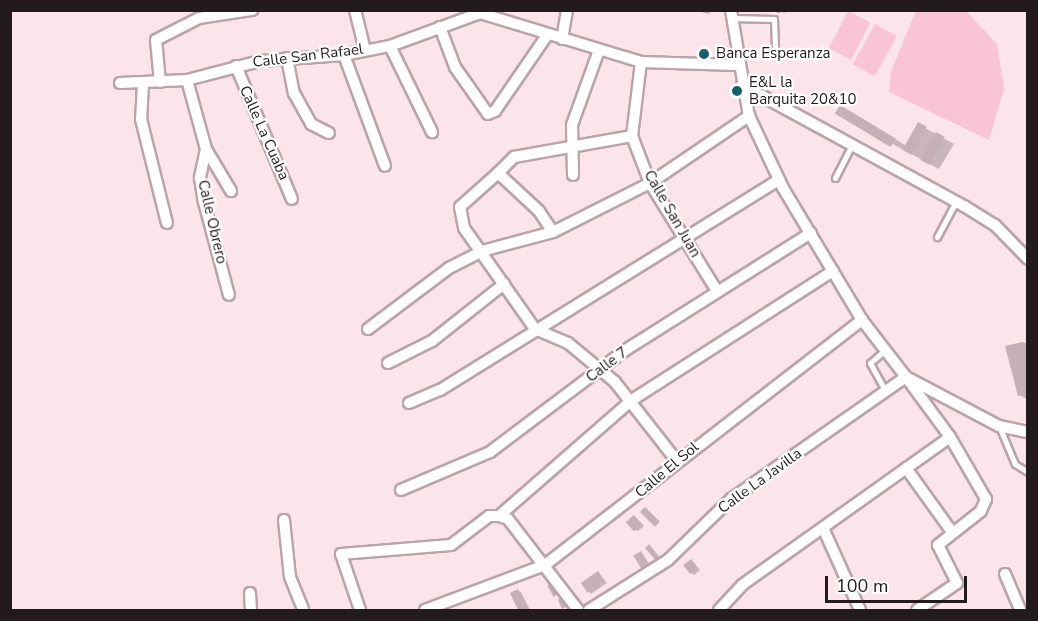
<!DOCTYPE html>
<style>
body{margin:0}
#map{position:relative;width:1038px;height:621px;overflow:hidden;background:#fbe4ea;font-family:"Nunito Sans",sans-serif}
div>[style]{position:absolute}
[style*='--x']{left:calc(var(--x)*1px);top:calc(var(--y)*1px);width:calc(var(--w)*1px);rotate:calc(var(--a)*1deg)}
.green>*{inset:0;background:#f9c5d5;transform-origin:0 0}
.shadow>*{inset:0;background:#0003}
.building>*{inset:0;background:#c6afb6;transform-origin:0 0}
.path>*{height:1.5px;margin-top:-0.75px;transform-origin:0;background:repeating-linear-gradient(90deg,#ab999e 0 3px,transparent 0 6px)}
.roads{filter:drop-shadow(2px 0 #baa4aa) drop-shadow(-2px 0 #baa4aa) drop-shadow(0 2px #baa4aa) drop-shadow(0 -2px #baa4aa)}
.lane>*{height:5px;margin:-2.5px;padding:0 2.5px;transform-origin:2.5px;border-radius:2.5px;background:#fff}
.street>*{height:10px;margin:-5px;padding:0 5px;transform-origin:5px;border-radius:5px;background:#fff}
.dots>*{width:16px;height:16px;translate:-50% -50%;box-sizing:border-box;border:3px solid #fff;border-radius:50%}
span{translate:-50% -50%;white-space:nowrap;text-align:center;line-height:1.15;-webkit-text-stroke:4.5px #fff;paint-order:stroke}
.poi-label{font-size:15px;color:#231a1d}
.left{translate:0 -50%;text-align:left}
.street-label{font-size:15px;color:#231a1d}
.frame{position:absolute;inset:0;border:12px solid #231a1d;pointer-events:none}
.scale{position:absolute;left:825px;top:576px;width:142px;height:27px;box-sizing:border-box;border:3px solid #231a1d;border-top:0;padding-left:8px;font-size:18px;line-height:21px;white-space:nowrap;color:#231a1d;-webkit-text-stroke:4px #fff;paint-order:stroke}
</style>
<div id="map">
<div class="green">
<div style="left:848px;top:11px;width:25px;height:42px;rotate:27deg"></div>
<div style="clip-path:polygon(916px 11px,966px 11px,997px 44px,1004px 89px,989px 140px,889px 92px,891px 71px)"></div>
<div style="left:875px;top:24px;width:25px;height:46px;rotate:29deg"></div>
</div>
<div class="shadow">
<div style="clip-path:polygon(703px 10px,710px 10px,710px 14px,703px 13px)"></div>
<div style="clip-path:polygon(841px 107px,905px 145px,918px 124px,954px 144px,939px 169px,837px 114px)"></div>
<div style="clip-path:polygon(1028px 344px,1028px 399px,1026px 399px,1020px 395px,1007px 348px)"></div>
<div style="clip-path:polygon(637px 519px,644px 526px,638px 531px,635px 530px)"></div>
<div style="clip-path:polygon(691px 560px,700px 570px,694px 575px,691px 573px)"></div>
<div style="clip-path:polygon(598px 573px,607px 583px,591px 594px,589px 592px)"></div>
<div style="clip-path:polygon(518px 591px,521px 592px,530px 610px,520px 610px,512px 594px)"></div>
</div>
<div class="building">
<div style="left:840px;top:105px;width:65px;height:10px;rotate:31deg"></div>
<div style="left:918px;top:122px;width:10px;height:32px;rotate:29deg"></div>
<div style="left:936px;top:132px;width:10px;height:32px;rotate:29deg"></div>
<div style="clip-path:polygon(1022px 342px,1028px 344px,1028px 394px,1018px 396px,1005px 346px)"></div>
<div style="left:645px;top:507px;width:21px;height:7px;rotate:45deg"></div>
<div style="left:634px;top:515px;width:12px;height:11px;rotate:48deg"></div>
<div style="clip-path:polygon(649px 544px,661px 559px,657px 562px,645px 548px)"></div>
<div style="left:641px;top:551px;width:19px;height:9px;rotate:58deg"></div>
<div style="left:691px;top:559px;width:11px;height:10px;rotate:52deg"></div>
<div style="left:598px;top:571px;width:12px;height:21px;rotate:55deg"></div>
<div style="left:555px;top:581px;width:13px;height:9px;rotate:61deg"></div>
<div style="clip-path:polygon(518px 589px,529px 610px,518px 610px,510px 593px)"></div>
<div style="left:566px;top:596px;width:10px;height:9px;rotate:66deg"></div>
</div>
<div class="path">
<div style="--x:777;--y:12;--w:29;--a:-4"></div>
</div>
<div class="roads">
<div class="lane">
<div style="--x:733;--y:18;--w:41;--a:1.4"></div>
<div style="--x:774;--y:19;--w:33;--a:88"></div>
<div style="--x:835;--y:178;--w:37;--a:-63"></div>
<div style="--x:937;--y:237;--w:40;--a:-62"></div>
<div style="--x:885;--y:350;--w:20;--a:139"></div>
<div style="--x:870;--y:363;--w:33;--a:61"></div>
<div style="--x:999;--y:426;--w:41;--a:67.2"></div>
<div style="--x:1015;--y:464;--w:15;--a:32"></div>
</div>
<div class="street">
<div style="--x:355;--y:10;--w:41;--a:76"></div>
<div style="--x:731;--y:10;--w:108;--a:80.4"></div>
<div style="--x:749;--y:116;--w:80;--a:64.7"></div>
<div style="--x:783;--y:188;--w:154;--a:59.1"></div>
<div style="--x:862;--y:320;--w:72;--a:52.3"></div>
<div style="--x:906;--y:377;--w:105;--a:27.8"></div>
<div style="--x:999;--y:426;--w:30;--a:12"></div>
<div style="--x:440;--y:27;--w:43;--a:69.4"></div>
<div style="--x:455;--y:67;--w:57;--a:54.9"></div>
<div style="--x:488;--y:114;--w:8;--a:-23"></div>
<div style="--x:495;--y:111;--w:93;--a:-55.5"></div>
<div style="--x:562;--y:39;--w:29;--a:-80"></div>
<div style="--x:390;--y:46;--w:96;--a:64"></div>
<div style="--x:344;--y:55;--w:118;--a:69.7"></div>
<div style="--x:287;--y:58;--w:36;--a:79"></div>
<div style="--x:294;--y:93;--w:35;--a:61"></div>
<div style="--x:311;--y:124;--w:20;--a:27"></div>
<div style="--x:641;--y:62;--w:75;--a:96.9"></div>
<div style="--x:632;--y:136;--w:50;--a:69"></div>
<div style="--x:650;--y:183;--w:127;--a:58.2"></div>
<div style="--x:236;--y:66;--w:144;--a:67.2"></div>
<div style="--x:187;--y:80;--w:72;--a:74.6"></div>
<div style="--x:206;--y:149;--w:30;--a:102"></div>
<div style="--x:200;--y:178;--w:24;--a:81"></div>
<div style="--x:204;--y:202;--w:96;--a:75"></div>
<div style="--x:160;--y:82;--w:42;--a:-95.4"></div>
<div style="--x:156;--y:40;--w:48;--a:-27.1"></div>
<div style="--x:199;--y:18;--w:54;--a:-8.6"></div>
<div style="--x:120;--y:83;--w:67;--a:-2.6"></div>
<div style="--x:187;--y:80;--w:75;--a:-14.6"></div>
<div style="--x:260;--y:61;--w:84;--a:-4.1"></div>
<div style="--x:344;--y:55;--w:47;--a:-11.1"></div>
<div style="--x:390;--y:46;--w:96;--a:-20.1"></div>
<div style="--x:480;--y:13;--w:168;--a:16.9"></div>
<div style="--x:641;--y:62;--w:95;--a:1.8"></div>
<div style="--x:143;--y:83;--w:36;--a:93"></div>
<div style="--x:141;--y:119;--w:107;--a:76"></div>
<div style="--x:742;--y:85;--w:253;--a:28.6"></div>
<div style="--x:964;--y:206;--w:36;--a:32"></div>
<div style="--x:995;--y:225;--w:47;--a:45.9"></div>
<div style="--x:206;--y:149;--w:49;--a:59.2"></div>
<div style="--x:498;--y:173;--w:51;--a:138.2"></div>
<div style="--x:460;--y:207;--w:21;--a:79"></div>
<div style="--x:464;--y:228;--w:123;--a:54.9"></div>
<div style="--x:535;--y:329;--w:36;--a:23"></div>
<div style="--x:568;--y:343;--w:61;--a:39.7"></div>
<div style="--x:615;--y:382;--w:99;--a:52"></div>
<div style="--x:573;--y:175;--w:50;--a:-91.1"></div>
<div style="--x:572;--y:125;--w:80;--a:-70.2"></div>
<div style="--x:553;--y:232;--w:25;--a:-124"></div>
<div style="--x:539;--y:211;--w:56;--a:-137.2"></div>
<div style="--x:498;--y:173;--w:23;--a:-45"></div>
<div style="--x:514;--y:157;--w:120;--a:-10.1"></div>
<div style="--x:368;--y:329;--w:101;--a:-37"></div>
<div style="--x:449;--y:268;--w:37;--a:-27"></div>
<div style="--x:482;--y:251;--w:73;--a:-15"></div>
<div style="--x:553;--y:232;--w:109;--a:-26.8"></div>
<div style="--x:650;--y:183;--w:120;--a:-34.1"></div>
<div style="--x:388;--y:363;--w:49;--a:-26.6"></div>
<div style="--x:432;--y:341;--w:92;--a:-38.4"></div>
<div style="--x:409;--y:403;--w:34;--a:-23"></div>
<div style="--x:440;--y:390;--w:399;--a:-31.8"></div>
<div style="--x:906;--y:468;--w:79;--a:54.3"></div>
<div style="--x:401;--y:490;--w:97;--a:-23.1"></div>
<div style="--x:490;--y:452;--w:168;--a:-37"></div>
<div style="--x:624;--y:351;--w:221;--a:-32.3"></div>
<div style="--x:499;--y:516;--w:176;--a:-41.1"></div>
<div style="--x:632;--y:400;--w:239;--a:-32.7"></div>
<div style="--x:284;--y:520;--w:57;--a:84"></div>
<div style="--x:290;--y:577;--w:35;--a:68"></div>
<div style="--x:823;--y:528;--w:90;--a:65.7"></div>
<div style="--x:1005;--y:574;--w:39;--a:67"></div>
<div style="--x:250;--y:593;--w:17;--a:87"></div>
<div style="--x:360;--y:610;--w:59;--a:-108.7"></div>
<div style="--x:341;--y:554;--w:110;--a:-4.7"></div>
<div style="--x:451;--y:545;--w:48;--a:-37.3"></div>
<div style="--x:489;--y:516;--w:10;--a:0"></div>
<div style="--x:499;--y:516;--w:9;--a:18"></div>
<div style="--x:508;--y:519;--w:115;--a:52.4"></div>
<div style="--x:425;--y:610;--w:128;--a:-20.6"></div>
<div style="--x:545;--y:565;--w:401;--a:-37.7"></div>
<div style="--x:589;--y:610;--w:93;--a:-32.3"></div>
<div style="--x:668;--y:560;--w:88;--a:-44.1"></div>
<div style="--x:731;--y:499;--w:213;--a:-34.9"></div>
<div style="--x:906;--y:377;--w:74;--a:53.7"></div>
<div style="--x:950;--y:437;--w:72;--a:59.9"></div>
<div style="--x:986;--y:499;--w:13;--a:113"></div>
<div style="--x:981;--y:511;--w:55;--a:141.7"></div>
<div style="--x:938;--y:545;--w:42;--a:63.4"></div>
<div style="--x:957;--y:583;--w:48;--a:146"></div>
<div style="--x:719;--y:610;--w:34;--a:-47"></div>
<div style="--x:742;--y:585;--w:255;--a:-35.4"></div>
</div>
</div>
<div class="dots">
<div style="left:704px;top:54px;background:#15606d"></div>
<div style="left:737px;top:91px;background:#15606d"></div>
</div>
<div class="poi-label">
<span class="left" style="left:716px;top:54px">Banca Esperanza</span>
<span class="left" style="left:749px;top:91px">E&amp;L la<br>Barquita 20&amp;10</span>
</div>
<div class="street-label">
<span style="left:308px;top:56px;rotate:-7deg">Calle San Rafael</span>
<span style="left:264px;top:133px;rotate:66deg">Calle La Cuaba</span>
<span style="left:672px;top:214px;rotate:60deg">Calle San Juan</span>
<span style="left:212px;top:222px;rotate:77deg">Calle Obrero</span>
<span style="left:607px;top:365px;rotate:-37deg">Calle 7</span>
<span style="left:667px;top:470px;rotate:-40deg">Calle El Sol</span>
<span style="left:760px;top:481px;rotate:-36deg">Calle La Javilla</span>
</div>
<div class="frame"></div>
<div class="scale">100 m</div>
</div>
